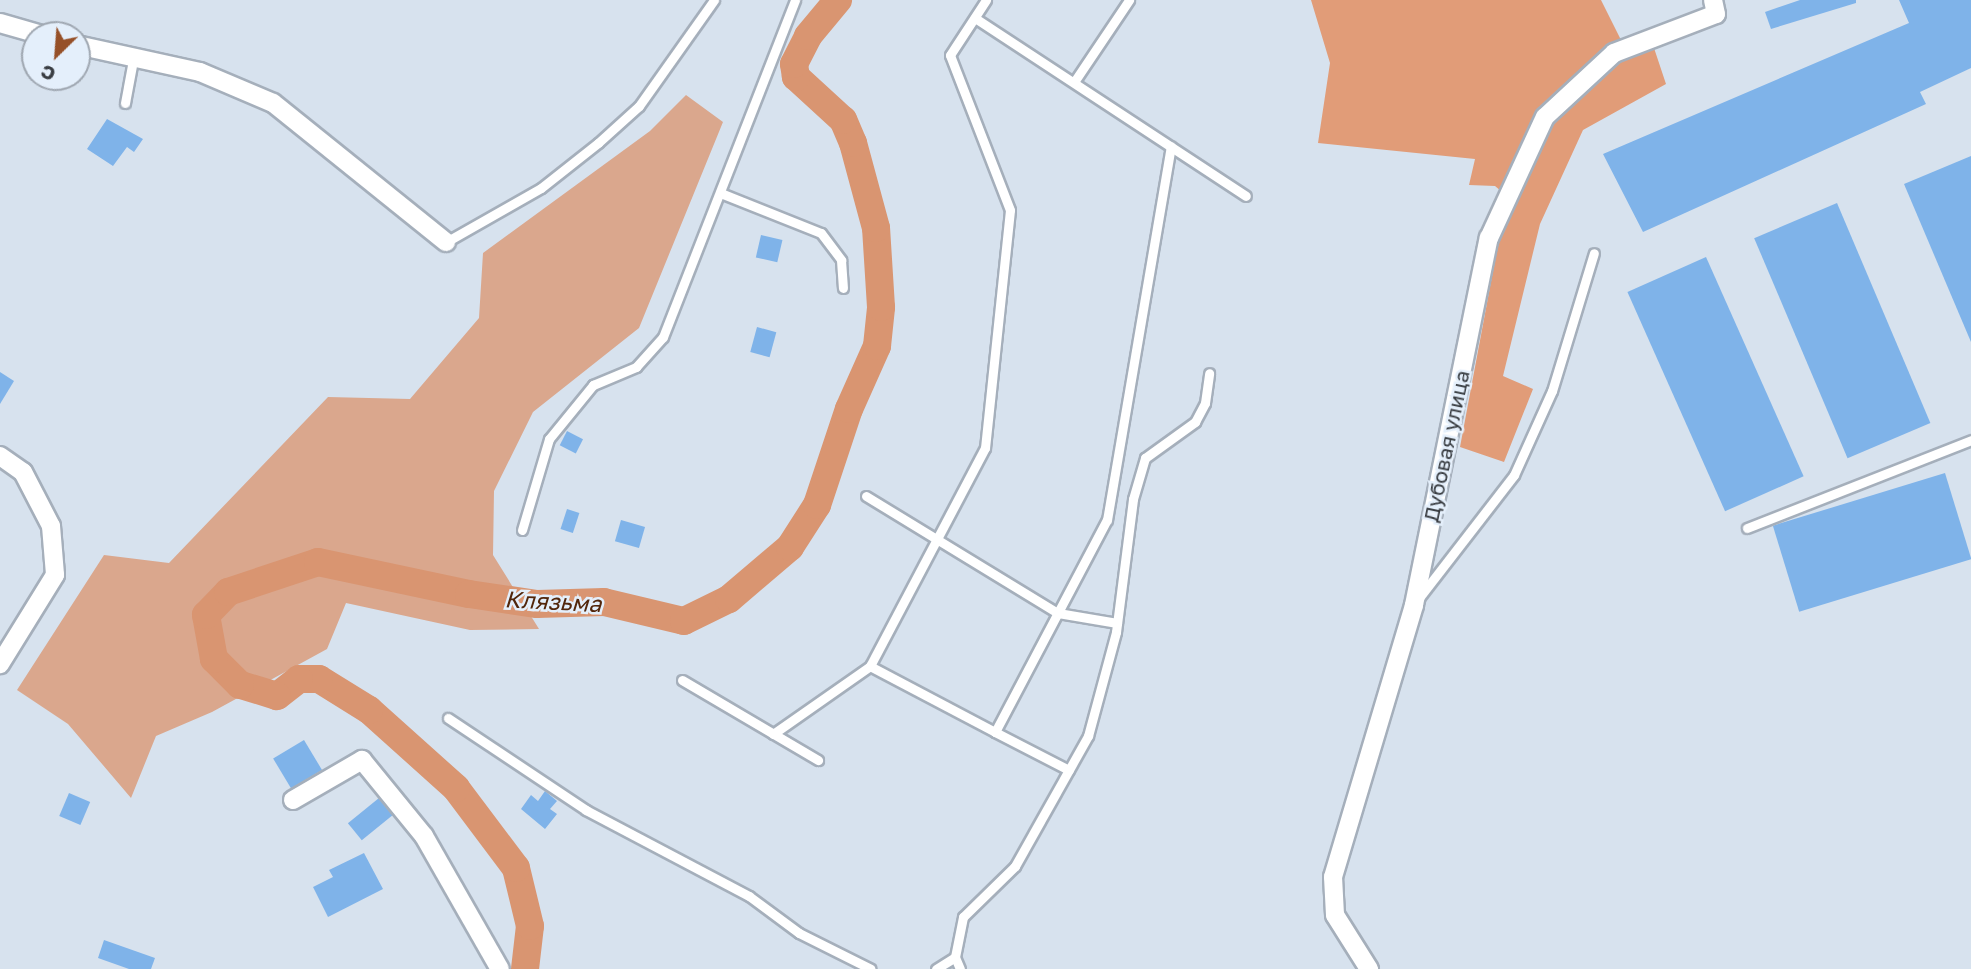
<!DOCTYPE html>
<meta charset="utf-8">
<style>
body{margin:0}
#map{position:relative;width:1971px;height:969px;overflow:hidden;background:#d7e2ee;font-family:"Golos Text",sans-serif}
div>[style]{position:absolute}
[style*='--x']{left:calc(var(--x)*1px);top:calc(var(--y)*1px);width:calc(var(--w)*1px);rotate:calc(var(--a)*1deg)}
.green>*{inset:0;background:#daa78d}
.forest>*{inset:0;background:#e19c78}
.river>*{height:28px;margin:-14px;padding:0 14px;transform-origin:14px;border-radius:14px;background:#d99571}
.building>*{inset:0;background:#7fb3e9;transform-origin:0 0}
.roads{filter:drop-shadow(2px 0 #a5afbb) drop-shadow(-2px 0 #a5afbb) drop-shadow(0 2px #a5afbb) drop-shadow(0 -2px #a5afbb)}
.service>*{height:9px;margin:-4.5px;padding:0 4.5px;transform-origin:4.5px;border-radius:4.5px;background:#fff}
.minor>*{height:18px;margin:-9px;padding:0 9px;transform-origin:9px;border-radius:9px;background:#fff}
span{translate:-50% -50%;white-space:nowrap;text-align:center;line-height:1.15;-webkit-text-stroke:5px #e4effb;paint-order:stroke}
.street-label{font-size:21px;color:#383c41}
.water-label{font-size:23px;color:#52260b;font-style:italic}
.north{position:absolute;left:21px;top:21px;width:70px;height:70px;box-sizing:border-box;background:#e4effb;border:2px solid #9fa7b1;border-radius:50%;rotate:205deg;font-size:19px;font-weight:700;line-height:28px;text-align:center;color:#383c41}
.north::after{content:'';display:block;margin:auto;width:24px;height:32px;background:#965028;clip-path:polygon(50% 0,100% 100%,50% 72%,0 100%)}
</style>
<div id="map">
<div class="green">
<div style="clip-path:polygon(686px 95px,723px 122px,639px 328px,533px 412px,494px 491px,493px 555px,539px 629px,470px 630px,346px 603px,327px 649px,212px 712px,156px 736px,131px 798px,68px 724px,17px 690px,104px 555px,169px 563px,328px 397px,410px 399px,479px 318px,483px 253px,650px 131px)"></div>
</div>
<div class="forest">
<div style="clip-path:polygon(1311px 0,1601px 0,1620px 38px,1654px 48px,1666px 84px,1583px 130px,1540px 224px,1503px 376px,1533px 389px,1504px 462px,1460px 447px,1499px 239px,1514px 202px,1495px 186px,1469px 185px,1475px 159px,1318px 143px,1330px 63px)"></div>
</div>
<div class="river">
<div style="--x:525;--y:969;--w:43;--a:-83.4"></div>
<div style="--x:530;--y:926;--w:60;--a:-103.6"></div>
<div style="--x:516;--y:868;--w:100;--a:-126.9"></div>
<div style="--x:456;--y:788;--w:117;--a:-138.1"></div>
<div style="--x:369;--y:710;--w:59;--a:-148.2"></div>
<div style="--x:319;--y:679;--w:20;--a:180"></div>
<div style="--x:299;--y:679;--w:28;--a:142"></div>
<div style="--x:277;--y:696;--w:39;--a:-163"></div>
<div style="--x:240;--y:685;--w:37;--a:-135"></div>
<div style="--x:214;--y:659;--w:45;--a:-100.3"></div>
<div style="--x:206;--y:615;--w:32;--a:-46"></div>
<div style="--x:228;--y:592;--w:95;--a:-18.4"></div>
<div style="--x:318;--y:562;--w:154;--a:12"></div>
<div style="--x:469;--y:594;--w:69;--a:8.4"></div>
<div style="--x:537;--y:604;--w:67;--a:-1.7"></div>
<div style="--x:604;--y:602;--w:82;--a:13.4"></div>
<div style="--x:684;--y:621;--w:50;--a:-26.1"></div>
<div style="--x:729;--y:599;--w:80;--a:-40.4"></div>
<div style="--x:790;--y:547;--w:50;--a:-57.3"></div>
<div style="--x:817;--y:505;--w:101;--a:-71.6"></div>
<div style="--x:849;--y:409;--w:69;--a:-66"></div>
<div style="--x:877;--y:346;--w:39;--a:-84"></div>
<div style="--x:881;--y:307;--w:79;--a:-93.6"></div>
<div style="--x:876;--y:228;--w:88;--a:-105.1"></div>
<div style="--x:853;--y:143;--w:25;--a:-113"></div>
<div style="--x:843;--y:120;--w:64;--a:-137.5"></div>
<div style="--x:796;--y:77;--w:13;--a:-99"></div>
<div style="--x:794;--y:64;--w:31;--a:-63"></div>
<div style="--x:808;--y:36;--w:47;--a:-50.2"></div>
</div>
<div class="building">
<div style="clip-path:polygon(1800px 0,1856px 0,1856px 3px,1771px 29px,1765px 12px)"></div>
<div style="clip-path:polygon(1899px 0,1971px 0,1971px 68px,1920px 92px,1926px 104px,1643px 232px,1603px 154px,1909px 23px)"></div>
<div style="clip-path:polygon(107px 119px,143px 139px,134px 152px,127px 147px,113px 166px,87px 149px)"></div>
<div style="clip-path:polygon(1971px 156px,1971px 342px,1904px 184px)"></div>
<div style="left:1837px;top:203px;width:239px;height:90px;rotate:67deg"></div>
<div style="left:761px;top:235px;width:22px;height:23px;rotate:13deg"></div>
<div style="left:1706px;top:257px;width:240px;height:86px;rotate:66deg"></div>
<div style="left:757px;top:327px;width:20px;height:26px;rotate:15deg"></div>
<div style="clip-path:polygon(0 372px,14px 381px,0 404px)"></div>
<div style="left:567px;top:431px;width:18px;height:16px;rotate:27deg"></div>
<div style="left:1945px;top:473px;width:90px;height:180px;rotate:73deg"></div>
<div style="left:567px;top:509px;width:13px;height:21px;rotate:18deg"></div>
<div style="left:621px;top:520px;width:25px;height:22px;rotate:16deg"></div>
<div style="left:304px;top:740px;width:35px;height:36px;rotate:59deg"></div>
<div style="clip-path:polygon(545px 791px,557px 801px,550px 809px,557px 814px,545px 829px,521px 809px,531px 795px,538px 801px)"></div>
<div style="left:69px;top:793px;width:23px;height:25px;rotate:23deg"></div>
<div style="left:379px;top:798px;width:22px;height:40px;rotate:51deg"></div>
<div style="clip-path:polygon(364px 853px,383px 889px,328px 917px,313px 887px,333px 877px,329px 870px)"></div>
<div style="clip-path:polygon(104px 940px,155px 958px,151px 969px,129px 969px,98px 958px)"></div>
</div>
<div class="roads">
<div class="service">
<div style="--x:975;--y:18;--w:324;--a:33.3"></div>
<div style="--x:1074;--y:82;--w:99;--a:-56.1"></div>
<div style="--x:125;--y:103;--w:44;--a:-79.5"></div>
<div style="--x:723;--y:194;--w:105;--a:21.7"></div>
<div style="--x:821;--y:233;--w:34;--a:53"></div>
<div style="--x:841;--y:260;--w:28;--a:86"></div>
<div style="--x:446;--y:242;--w:109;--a:-29.6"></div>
<div style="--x:541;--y:188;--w:73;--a:-38.3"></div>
<div style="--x:598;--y:143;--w:55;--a:-42.1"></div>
<div style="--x:639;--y:106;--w:130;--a:-54.7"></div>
<div style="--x:866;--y:496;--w:225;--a:31.4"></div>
<div style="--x:1058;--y:613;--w:60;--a:9.6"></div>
<div style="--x:1747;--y:528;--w:241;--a:-21.4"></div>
<div style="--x:522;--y:530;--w:95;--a:-73.5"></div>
<div style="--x:549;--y:439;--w:70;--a:-50.8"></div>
<div style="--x:593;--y:385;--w:47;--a:-22.7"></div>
<div style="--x:636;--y:367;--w:40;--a:-48"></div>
<div style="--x:663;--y:337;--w:362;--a:-68.6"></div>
<div style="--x:1419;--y:598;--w:155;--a:-52.3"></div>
<div style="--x:1514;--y:475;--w:92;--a:-65.7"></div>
<div style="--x:1552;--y:391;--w:144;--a:-73.1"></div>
<div style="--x:870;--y:666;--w:141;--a:27.8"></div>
<div style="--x:995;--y:732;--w:240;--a:-62.2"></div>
<div style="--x:1107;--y:520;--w:379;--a:-80.3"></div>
<div style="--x:682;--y:680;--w:158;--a:30.5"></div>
<div style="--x:448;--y:718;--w:166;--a:33.7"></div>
<div style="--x:586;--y:810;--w:184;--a:27.8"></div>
<div style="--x:749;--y:896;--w:62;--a:36.5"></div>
<div style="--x:799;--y:933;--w:80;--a:26.6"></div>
<div style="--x:995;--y:732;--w:83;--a:27.2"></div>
<div style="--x:773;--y:734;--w:118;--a:-35"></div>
<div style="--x:870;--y:666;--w:246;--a:-62.2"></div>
<div style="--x:985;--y:448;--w:239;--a:-84"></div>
<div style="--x:1010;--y:210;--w:166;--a:-111.2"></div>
<div style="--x:950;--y:55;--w:66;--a:-56.8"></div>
<div style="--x:936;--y:969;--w:22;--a:-32"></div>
<div style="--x:960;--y:969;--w:13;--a:-113"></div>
<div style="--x:955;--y:957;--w:41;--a:-78.7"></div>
<div style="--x:963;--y:917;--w:73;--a:-44.4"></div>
<div style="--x:1015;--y:866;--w:149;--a:-60.7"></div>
<div style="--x:1088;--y:736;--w:108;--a:-74.9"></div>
<div style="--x:1116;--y:632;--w:134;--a:-82.7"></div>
<div style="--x:1133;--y:499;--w:43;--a:-73.7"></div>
<div style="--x:1145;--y:458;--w:62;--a:-35.8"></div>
<div style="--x:1195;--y:422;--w:21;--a:-62"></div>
<div style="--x:1205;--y:403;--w:30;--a:-82"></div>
</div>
<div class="minor">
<div style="--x:0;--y:23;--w:44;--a:15.9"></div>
<div style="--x:77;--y:45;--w:126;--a:12.4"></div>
<div style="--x:200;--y:72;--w:79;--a:23"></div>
<div style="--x:273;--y:103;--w:222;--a:38.8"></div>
<div style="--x:0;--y:456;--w:28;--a:35"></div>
<div style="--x:23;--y:472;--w:61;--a:62.6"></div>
<div style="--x:51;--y:526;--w:49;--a:85.3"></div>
<div style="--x:55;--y:575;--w:105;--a:121.7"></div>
<div style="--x:293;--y:800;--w:80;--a:-30.1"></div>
<div style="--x:362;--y:760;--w:98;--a:50.8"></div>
<div style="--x:424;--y:836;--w:153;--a:60.3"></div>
<div style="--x:1369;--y:969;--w:64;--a:-122.2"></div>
<div style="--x:1335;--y:915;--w:38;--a:-93"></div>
<div style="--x:1333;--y:877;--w:284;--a:-73.4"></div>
<div style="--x:1414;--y:605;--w:375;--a:-78.5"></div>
<div style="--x:1489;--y:238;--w:133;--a:-65.2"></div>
<div style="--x:1545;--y:117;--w:94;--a:-42.8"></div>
<div style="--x:1614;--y:53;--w:109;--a:-20.9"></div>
<div style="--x:1716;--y:14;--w:14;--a:-102"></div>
</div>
</div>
<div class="street-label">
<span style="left:1446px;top:446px;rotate:-78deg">Дубовая улица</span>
</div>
<div class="water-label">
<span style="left:553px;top:601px;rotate:3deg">Клязьма</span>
</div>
<div class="north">С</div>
</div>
